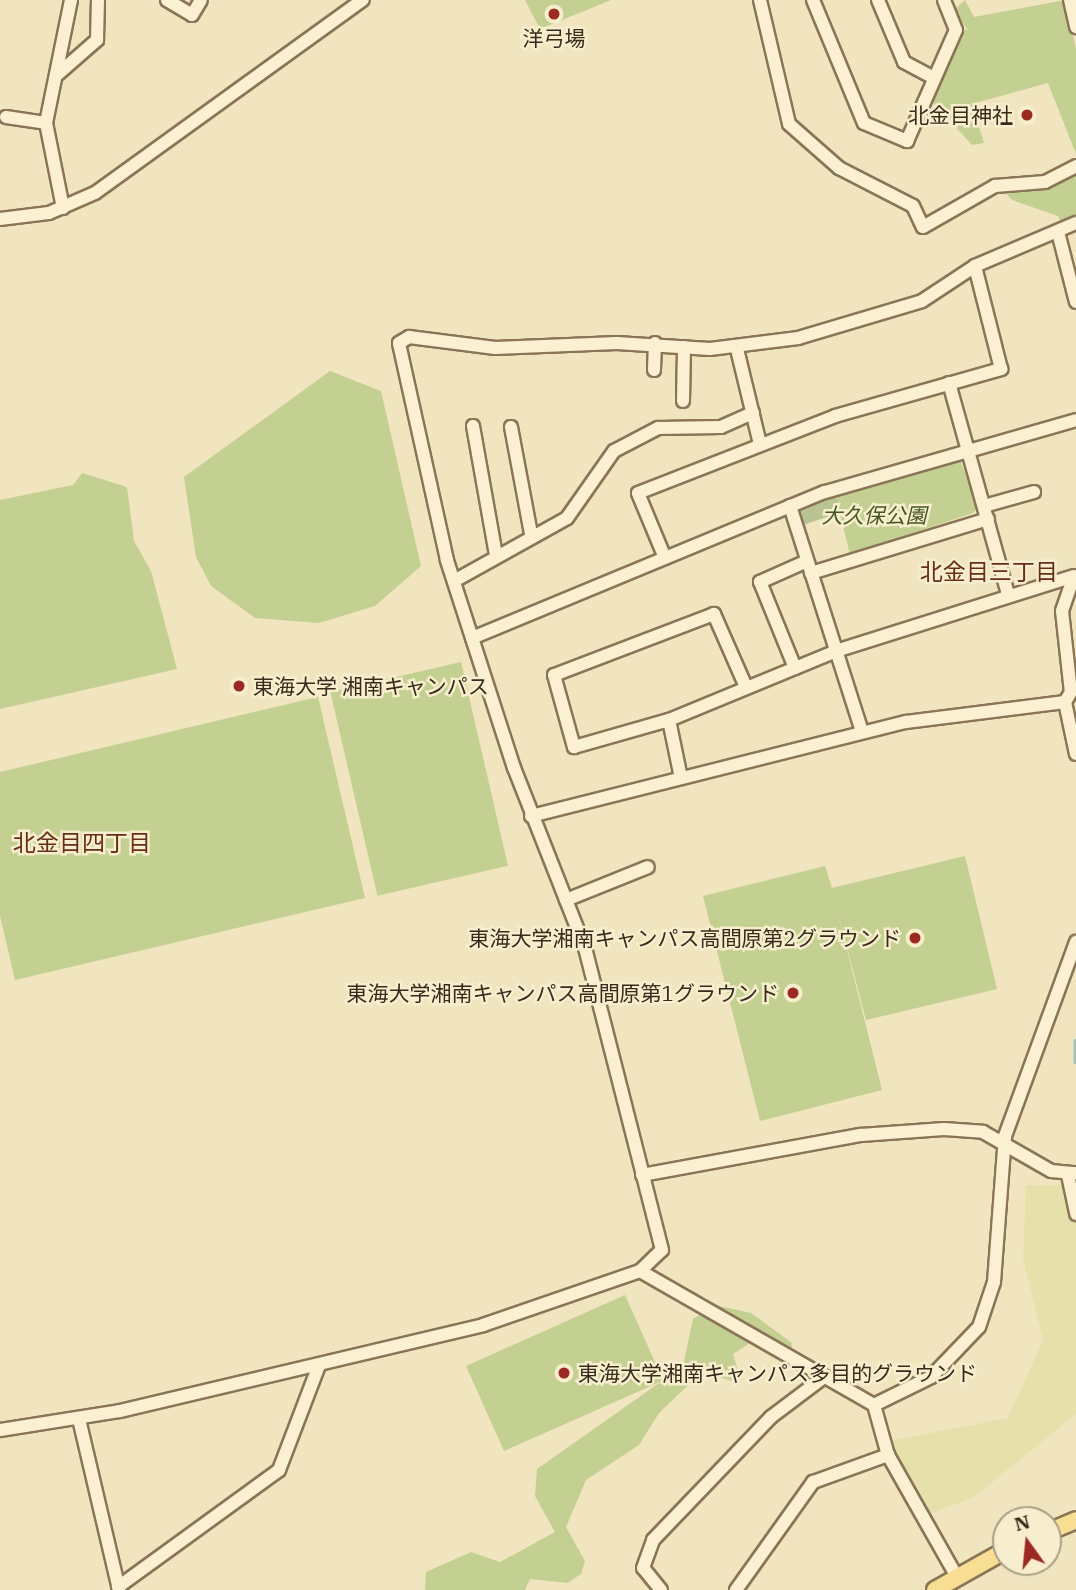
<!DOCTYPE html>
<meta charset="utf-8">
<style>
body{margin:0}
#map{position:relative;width:1076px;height:1590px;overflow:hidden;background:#f0e5be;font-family:"IBM Plex Serif","Noto Sans JP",serif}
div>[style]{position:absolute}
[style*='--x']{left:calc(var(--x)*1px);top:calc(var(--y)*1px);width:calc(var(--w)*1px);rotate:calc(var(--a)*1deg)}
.farmland>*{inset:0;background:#e6e1ab}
.green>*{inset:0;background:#c4cf92;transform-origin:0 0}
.cemetery>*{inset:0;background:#bac392;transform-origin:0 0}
.stream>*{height:3.5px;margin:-1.75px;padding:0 1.75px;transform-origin:1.75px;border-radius:1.75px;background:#a2c2ba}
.roads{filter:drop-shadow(2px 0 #8a7556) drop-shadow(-2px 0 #8a7556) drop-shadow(0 2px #8a7556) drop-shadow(0 -2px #8a7556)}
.minor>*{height:12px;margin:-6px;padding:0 6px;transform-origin:6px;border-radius:6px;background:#fbf1d2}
.major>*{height:16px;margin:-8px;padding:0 8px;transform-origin:8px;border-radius:8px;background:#f7de93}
.dots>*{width:19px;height:19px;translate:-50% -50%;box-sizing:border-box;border:4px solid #f7eece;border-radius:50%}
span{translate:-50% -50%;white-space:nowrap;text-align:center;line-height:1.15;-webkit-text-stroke:5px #f7eece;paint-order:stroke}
.poi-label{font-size:21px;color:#382b1b}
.right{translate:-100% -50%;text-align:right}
.left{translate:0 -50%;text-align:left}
.park-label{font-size:21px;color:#455621;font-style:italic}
.neighbourhood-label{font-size:23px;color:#672e18}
.north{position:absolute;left:992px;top:1506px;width:70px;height:70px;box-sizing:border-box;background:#f7eece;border:2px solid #aba086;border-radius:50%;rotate:345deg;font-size:19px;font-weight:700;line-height:28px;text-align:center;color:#382b1b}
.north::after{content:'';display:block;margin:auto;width:24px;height:32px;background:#9c2922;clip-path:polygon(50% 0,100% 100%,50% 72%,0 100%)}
</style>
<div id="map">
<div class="farmland">
<div style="clip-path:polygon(1026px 1185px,1066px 1185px,1076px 1223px,1076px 1414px,974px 1497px,927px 1515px,889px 1441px,1008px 1418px,1043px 1340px,1023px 1259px)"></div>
</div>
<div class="green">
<div style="clip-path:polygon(525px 0,611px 0,540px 29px)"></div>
<div style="clip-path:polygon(965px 0,974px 17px,1065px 0,1076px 48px,1076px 154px,1048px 83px,972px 104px,984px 143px,972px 145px,933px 102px,957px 28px,968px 30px,954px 10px)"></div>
<div style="clip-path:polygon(1076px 158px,1076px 216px,1062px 225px,1058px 216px,1012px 200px,995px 181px,1054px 173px)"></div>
<div style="clip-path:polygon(330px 371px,381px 391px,421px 566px,375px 606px,319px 623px,255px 618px,211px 586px,196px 557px,184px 477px)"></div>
<div style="clip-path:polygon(960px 460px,978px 507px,973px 513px,850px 554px,835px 495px)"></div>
<div style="clip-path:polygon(82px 473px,127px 487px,134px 541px,151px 571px,177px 669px,0 709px,0 500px,73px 485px)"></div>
<div style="left:461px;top:662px;width:209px;height:134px;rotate:77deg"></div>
<div style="clip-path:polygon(318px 697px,365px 898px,15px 980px,0 916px,0 772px)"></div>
<div style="clip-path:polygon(965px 856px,997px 989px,866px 1020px,836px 906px,882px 1090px,760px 1121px,703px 896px,825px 866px,832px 888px)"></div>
<div style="clip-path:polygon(625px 1295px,663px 1380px,683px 1366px,693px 1319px,715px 1305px,751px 1313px,792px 1343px,791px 1354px,756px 1339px,733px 1354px,739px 1375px,731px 1381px,703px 1371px,659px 1413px,639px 1445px,586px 1480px,566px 1527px,585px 1561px,581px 1574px,567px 1583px,530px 1579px,525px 1590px,425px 1590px,426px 1572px,471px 1552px,500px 1562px,555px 1532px,535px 1496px,537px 1469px,662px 1381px,504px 1451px,466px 1366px)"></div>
</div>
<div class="cemetery">
<div style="left:835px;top:495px;width:18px;height:42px;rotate:71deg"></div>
</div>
<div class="stream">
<div style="--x:1076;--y:1041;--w:21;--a:90"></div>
</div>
<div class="roads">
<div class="minor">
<div style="--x:167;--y:0;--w:29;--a:31"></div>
<div style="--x:192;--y:15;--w:17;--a:-59"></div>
<div style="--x:760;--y:0;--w:127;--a:76.8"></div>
<div style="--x:789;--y:124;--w:67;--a:41.3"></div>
<div style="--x:839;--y:168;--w:83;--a:27.2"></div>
<div style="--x:913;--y:206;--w:23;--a:65"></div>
<div style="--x:923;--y:227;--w:83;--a:-29.7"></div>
<div style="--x:995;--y:186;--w:50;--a:-4.6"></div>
<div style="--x:1045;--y:182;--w:35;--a:-27"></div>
<div style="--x:813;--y:0;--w:133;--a:67.5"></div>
<div style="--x:864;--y:123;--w:47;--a:22.7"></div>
<div style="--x:907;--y:141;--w:121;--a:-66.2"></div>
<div style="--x:956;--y:30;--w:32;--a:-112"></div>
<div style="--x:878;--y:0;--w:67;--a:67.2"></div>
<div style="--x:904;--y:62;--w:34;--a:28"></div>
<div style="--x:1070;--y:0;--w:28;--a:77"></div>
<div style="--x:58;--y:74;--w:52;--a:-41.1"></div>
<div style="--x:97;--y:40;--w:40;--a:-88.6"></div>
<div style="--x:6;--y:117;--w:40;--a:8.5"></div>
<div style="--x:63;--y:208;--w:87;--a:-101.3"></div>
<div style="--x:46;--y:123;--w:126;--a:-78.5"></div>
<div style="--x:0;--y:219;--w:49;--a:-7"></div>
<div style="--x:49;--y:213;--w:50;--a:-23.5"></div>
<div style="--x:95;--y:193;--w:330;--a:-35.8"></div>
<div style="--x:1058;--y:232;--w:72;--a:75.6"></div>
<div style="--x:737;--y:349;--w:98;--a:76.4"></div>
<div style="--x:654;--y:370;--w:27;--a:-88"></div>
<div style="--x:949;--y:383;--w:219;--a:74.4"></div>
<div style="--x:683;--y:401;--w:54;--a:-88.9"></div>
<div style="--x:473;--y:426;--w:131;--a:79.9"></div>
<div style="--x:511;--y:427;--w:109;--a:79.4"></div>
<div style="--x:790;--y:506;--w:237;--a:72.3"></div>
<div style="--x:984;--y:506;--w:52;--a:-15.6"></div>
<div style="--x:665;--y:558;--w:70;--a:-112.6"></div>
<div style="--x:638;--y:493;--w:212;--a:-21.3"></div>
<div style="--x:835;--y:416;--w:173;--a:-15.8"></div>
<div style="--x:1001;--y:369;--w:106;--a:-104.2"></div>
<div style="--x:811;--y:573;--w:185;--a:-17"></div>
<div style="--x:1074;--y:576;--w:37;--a:109"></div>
<div style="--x:1062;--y:611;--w:81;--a:83.7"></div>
<div style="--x:1071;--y:692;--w:12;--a:121"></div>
<div style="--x:1065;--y:702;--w:53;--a:78.1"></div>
<div style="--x:454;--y:581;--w:129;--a:-29.1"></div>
<div style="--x:567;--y:518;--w:82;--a:-55"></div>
<div style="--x:614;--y:451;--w:50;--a:-27.6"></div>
<div style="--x:658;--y:428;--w:63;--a:-0.9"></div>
<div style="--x:721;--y:427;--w:35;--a:-24"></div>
<div style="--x:472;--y:638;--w:382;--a:-22.5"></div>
<div style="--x:825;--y:492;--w:261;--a:-16"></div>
<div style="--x:795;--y:668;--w:93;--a:-112.1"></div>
<div style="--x:760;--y:582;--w:51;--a:-24.1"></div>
<div style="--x:746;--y:687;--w:80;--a:-113.7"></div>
<div style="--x:714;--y:614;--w:171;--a:159.1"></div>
<div style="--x:554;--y:675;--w:75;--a:74.5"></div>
<div style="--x:574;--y:747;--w:99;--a:-15.9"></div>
<div style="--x:669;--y:720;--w:181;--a:-22.4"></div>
<div style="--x:836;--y:651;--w:246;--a:-17.5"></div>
<div style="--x:669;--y:720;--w:59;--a:78.3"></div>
<div style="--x:531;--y:816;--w:387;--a:-14.1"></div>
<div style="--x:906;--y:722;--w:160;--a:-7.2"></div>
<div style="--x:566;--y:900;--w:88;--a:-21.9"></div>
<div style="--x:642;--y:1175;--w:223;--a:-10.4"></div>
<div style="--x:861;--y:1135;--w:83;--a:-4.1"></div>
<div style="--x:944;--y:1129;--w:39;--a:4"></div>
<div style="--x:983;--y:1132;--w:78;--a:29.8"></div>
<div style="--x:1051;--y:1171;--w:25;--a:5"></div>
<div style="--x:1068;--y:1175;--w:40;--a:78"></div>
<div style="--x:640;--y:1271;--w:270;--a:29.8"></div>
<div style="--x:874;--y:1405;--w:52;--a:74.4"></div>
<div style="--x:888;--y:1455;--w:138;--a:60.5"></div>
<div style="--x:874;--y:1405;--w:64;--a:-26.2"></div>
<div style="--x:931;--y:1377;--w:69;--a:-46.2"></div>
<div style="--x:979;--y:1327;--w:47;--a:-71.6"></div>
<div style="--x:994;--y:1282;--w:146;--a:-85.7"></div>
<div style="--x:1005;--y:1136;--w:207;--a:-69.9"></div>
<div style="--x:79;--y:1419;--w:176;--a:76.8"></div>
<div style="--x:0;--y:1430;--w:121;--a:-9"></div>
<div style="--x:120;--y:1411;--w:373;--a:-13.3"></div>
<div style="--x:483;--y:1325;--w:166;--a:-19"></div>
<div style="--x:640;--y:1271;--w:30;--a:-44"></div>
<div style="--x:662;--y:1250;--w:312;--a:-104.3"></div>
<div style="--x:585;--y:948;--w:193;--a:-111.5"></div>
<div style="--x:514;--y:768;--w:219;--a:-107.9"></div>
<div style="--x:447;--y:560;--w:222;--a:-102.5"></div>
<div style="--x:399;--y:343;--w:12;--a:-31"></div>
<div style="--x:409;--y:337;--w:87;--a:7.3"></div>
<div style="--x:495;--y:348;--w:122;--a:-2.3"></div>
<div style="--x:617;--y:343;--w:93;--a:3.7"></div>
<div style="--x:710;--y:349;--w:89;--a:-7.1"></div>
<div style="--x:798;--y:338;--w:129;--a:-16.6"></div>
<div style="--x:922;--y:301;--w:64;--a:-33.4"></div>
<div style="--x:975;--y:266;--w:110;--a:-23.1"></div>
<div style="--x:118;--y:1587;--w:199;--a:-36"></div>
<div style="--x:279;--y:1470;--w:112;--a:-69.1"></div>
<div style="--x:661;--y:1590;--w:28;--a:-129"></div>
<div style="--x:643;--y:1568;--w:30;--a:-70"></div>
<div style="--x:653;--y:1540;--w:170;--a:-46.2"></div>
<div style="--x:771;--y:1417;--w:66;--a:-37"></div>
<div style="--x:736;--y:1590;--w:133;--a:-54.5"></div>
<div style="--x:813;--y:1482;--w:80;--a:-19.8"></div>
</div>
<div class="major">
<div style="--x:1048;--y:1532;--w:30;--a:-23"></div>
<div style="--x:935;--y:1590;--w:81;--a:-29.4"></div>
</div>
</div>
<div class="dots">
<div style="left:554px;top:14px;background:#9c2922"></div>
<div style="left:1027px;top:115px;background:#9c2922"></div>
<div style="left:239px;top:686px;background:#9c2922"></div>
<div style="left:915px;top:938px;background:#9c2922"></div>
<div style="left:793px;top:993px;background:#9c2922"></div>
<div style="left:564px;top:1373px;background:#9c2922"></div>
</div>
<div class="poi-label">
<span style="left:554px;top:38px">洋弓場</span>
<span class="right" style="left:1013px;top:115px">北金目神社</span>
<span class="left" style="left:253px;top:686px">東海大学 湘南キャンパス</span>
<span class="right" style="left:901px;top:938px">東海大学湘南キャンパス高間原第2グラウンド</span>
<span class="right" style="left:779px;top:993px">東海大学湘南キャンパス高間原第1グラウンド</span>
<span class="left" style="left:578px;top:1373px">東海大学湘南キャンパス多目的グラウンド</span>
</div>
<div class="park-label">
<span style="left:874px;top:515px">大久保公園</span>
</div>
<div class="neighbourhood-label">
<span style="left:989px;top:571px">北金目三丁目</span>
<span style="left:82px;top:842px">北金目四丁目</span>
</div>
<div class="north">N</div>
</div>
